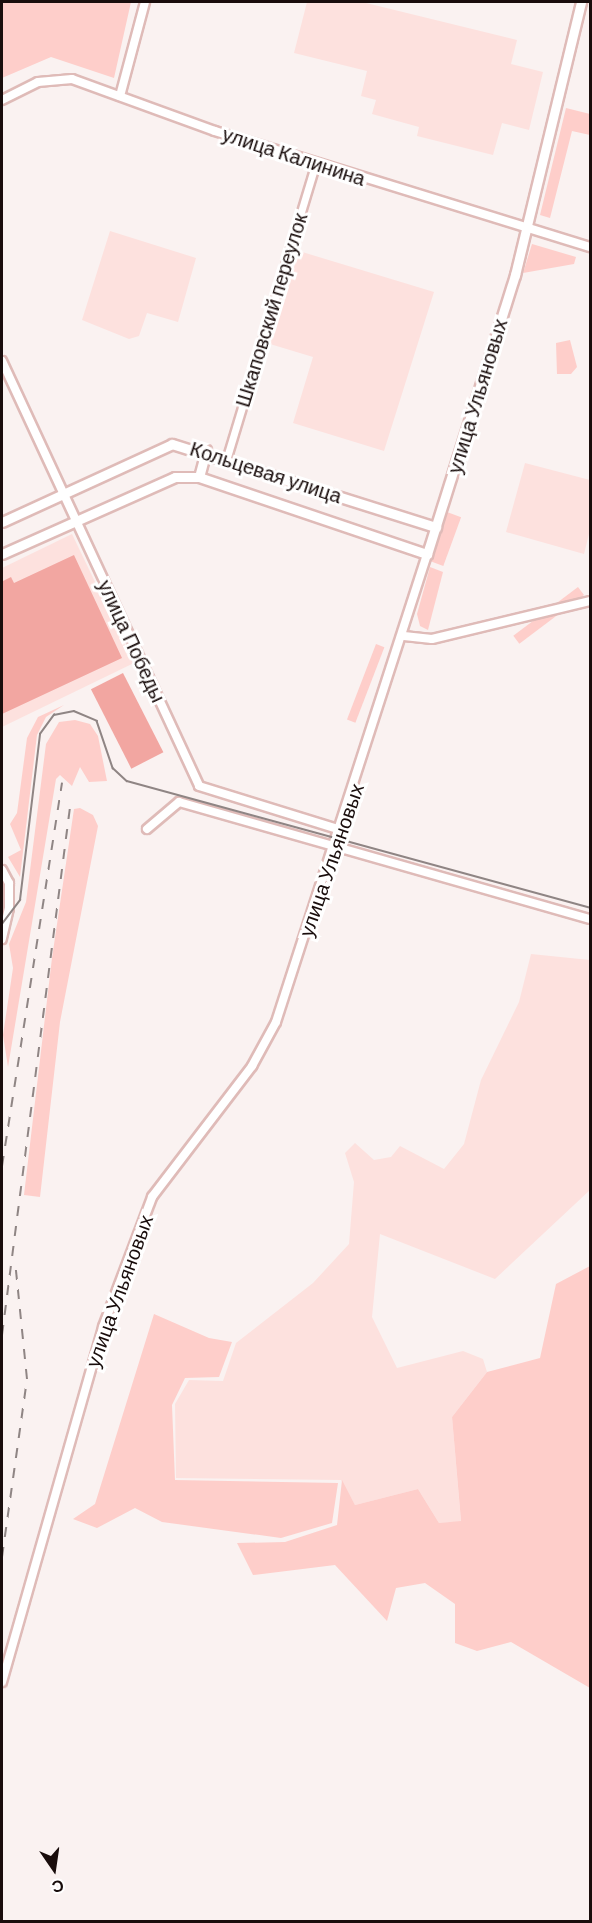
<!DOCTYPE html>
<meta charset="utf-8">
<style>
body{margin:0}
#map{position:relative;width:592px;height:1923px;overflow:hidden;background:#faf2f1;font-family:Barlow,sans-serif}
div>[style]{position:absolute}
[style*='--x']{left:calc(var(--x)*1px);top:calc(var(--y)*1px);width:calc(var(--w)*1px);rotate:calc(var(--a)*1deg)}
.built>*{inset:0;background:#fde1de}
.green>*{inset:0;background:#fececa;transform-origin:0 0}
.building>*{inset:0;background:#f2a6a1;transform-origin:0 0}
.roads{filter:drop-shadow(2px 0 #dfbbb8) drop-shadow(-2px 0 #dfbbb8) drop-shadow(0 2px #dfbbb8) drop-shadow(0 -2px #dfbbb8)}
.minor>*{height:7px;margin:-3.5px;padding:0 3.5px;transform-origin:3.5px;border-radius:3.5px;background:#fff}
.tertiary>*{height:8px;margin:-4px;padding:0 4px;transform-origin:4px;border-radius:4px;background:#fff}
.secondary>*{height:9px;margin:-4.5px;padding:0 4.5px;transform-origin:4.5px;border-radius:4.5px;background:#fff}
.tram>*{height:1.5px;margin:-0.75px;padding:0 0.75px;transform-origin:0.75px;border-radius:0.75px;background:#8f8584}
.rail>*{height:2px;margin-top:-1px;transform-origin:0;background:repeating-linear-gradient(90deg,#8f8584 0 10px,transparent 0 20px)}
span{translate:-50% -50%;white-space:nowrap;text-align:center;line-height:1.15;-webkit-text-stroke:6px #fff;paint-order:stroke}
.street-label{font-size:20px;color:#190d0c}
.frame{position:absolute;inset:0;border:3px solid #190d0c;pointer-events:none}
.north{position:absolute;left:24px;top:1839px;width:60px;height:60px;-webkit-text-stroke:4px #fff;paint-order:stroke;rotate:167deg;font-size:16px;font-weight:700;line-height:24px;text-align:center;color:#190d0c}
.north::after{content:'';display:block;margin:auto;width:21px;height:27px;background:#190d0c;clip-path:polygon(50% 0,100% 100%,50% 72%,0 100%)}
</style>
<div id="map">
<div class="built">
<div style="clip-path:polygon(307px 2px,362px 2px,517px 40px,511px 64px,543px 72px,529px 130px,502px 123px,493px 155px,417px 136px,419px 127px,372px 114px,376px 100px,361px 96px,367px 71px,294px 53px)"></div>
<div style="clip-path:polygon(110px 231px,196px 258px,178px 322px,147px 313px,139px 336px,129px 339px,82px 320px)"></div>
<div style="clip-path:polygon(299px 251px,434px 292px,384px 451px,293px 423px,313px 357px,270px 344px)"></div>
<div style="clip-path:polygon(525px 463px,590px 480px,590px 530px,584px 554px,506px 532px)"></div>
<div style="clip-path:polygon(72px 534px,134px 663px,2px 727px,2px 568px)"></div>
<div style="clip-path:polygon(531px 954px,590px 960px,590px 1190px,495px 1279px,380px 1234px,372px 1317px,397px 1368px,463px 1351px,483px 1359px,487px 1372px,452px 1417px,461px 1522px,439px 1523px,418px 1489px,355px 1505px,341px 1480px,176px 1478px,175px 1404px,189px 1380px,223px 1381px,236px 1343px,313px 1283px,349px 1244px,354px 1182px,345px 1153px,355px 1143px,374px 1160px,391px 1157px,400px 1146px,444px 1169px,464px 1144px,481px 1080px,519px 1002px)"></div>
</div>
<div class="green">
<div style="clip-path:polygon(2px 2px,131px 2px,114px 78px,51px 57px,2px 78px)"></div>
<div style="clip-path:polygon(566px 108px,590px 114px,590px 135px,572px 131px,550px 218px,540px 215px)"></div>
<div style="clip-path:polygon(532px 244px,576px 257px,574px 264px,523px 273px)"></div>
<div style="clip-path:polygon(570px 340px,577px 367px,571px 374px,557px 374px,556px 343px)"></div>
<div style="left:447px;top:512px;width:15px;height:52px;rotate:20deg"></div>
<div style="clip-path:polygon(430px 567px,443px 572px,428px 630px,420px 626px,417px 614px)"></div>
<div style="left:578px;top:587px;width:10px;height:81px;rotate:53deg"></div>
<div style="left:376px;top:644px;width:9px;height:81px;rotate:21deg"></div>
<div style="clip-path:polygon(64px 705px,46px 717px,37px 735px,20px 877px,8px 857px,21px 850px,10px 824px,17px 813px,27px 738px,38px 717px)"></div>
<div style="clip-path:polygon(75px 720px,90px 724px,98px 736px,107px 781px,89px 782px,80px 767px,72px 786px,60px 775px,56px 779px,8px 1067px,3px 1035px,13px 968px,9px 944px,26px 902px,46px 744px,59px 722px)"></div>
<div style="clip-path:polygon(80px 808px,93px 815px,98px 826px,60px 1022px,40px 1197px,24px 1195px,52px 958px,74px 809px)"></div>
<div style="clip-path:polygon(590px 1266px,590px 1688px,511px 1642px,477px 1651px,455px 1643px,455px 1604px,425px 1583px,396px 1588px,387px 1621px,335px 1565px,253px 1575px,237px 1543px,285px 1542px,337px 1525px,342px 1480px,355px 1505px,418px 1489px,439px 1523px,461px 1521px,452px 1417px,487px 1372px,540px 1358px,556px 1284px)"></div>
<div style="clip-path:polygon(154px 1314px,209px 1338px,232px 1342px,219px 1377px,185px 1378px,172px 1405px,175px 1480px,338px 1483px,332px 1523px,281px 1538px,162px 1522px,135px 1508px,97px 1528px,73px 1519px,95px 1504px)"></div>
</div>
<div class="building">
<div style="clip-path:polygon(74px 555px,122px 658px,2px 714px,3px 581px,11px 577px,14px 583px)"></div>
<div style="left:123px;top:673px;width:89px;height:36px;rotate:63deg"></div>
</div>
<div class="roads">
<div class="minor">
<div style="--x:227;--y:457;--w:308;--a:-73.2"></div>
</div>
<div class="tertiary">
<div style="--x:120;--y:96;--w:97;--a:-75.1"></div>
<div style="--x:2;--y:100;--w:40;--a:-26.6"></div>
<div style="--x:38;--y:82;--w:34;--a:-5"></div>
<div style="--x:72;--y:79;--w:152;--a:20"></div>
<div style="--x:215;--y:131;--w:393;--a:17.2"></div>
<div style="--x:2;--y:361;--w:468;--a:65.1"></div>
<div style="--x:199;--y:786;--w:149;--a:17.2"></div>
<div style="--x:404;--y:636;--w:28;--a:6"></div>
<div style="--x:432;--y:639;--w:163;--a:-13.5"></div>
<div style="--x:147;--y:829;--w:42;--a:-40.2"></div>
<div style="--x:179;--y:802;--w:427;--a:15.9"></div>
<div style="--x:2;--y:870;--w:15;--a:62"></div>
<div style="--x:9;--y:883;--w:25;--a:90"></div>
<div style="--x:9;--y:908;--w:32;--a:103"></div>
<div style="--x:2;--y:1682;--w:369;--a:-74.1"></div>
<div style="--x:103;--y:1327;--w:139;--a:-69.3"></div>
<div style="--x:152;--y:1197;--w:165;--a:-52.6"></div>
<div style="--x:252;--y:1066;--w:50;--a:-61.4"></div>
<div style="--x:276;--y:1022;--w:492;--a:-72.1"></div>
</div>
<div class="secondary">
<div style="--x:199;--y:477;--w:28;--a:-75"></div>
<div style="--x:2;--y:522;--w:187;--a:-24.6"></div>
<div style="--x:172;--y:444;--w:277;--a:17.5"></div>
<div style="--x:2;--y:554;--w:189;--a:-24"></div>
<div style="--x:175;--y:477;--w:24;--a:0"></div>
<div style="--x:199;--y:477;--w:241;--a:18.7"></div>
<div style="--x:427;--y:554;--w:293;--a:-72.5"></div>
<div style="--x:515;--y:275;--w:281;--a:-76.4"></div>
</div>
</div>
<div class="tram">
<div style="--x:2;--y:924;--w:30;--a:-53"></div>
<div style="--x:20;--y:900;--w:167;--a:-83.1"></div>
<div style="--x:40;--y:734;--w:24;--a:-54"></div>
<div style="--x:54;--y:715;--w:20;--a:-11"></div>
<div style="--x:74;--y:711;--w:25;--a:23"></div>
<div style="--x:97;--y:721;--w:50;--a:71.2"></div>
<div style="--x:113;--y:768;--w:19;--a:43"></div>
<div style="--x:127;--y:781;--w:480;--a:15.3"></div>
</div>
<div class="rail">
<div style="--x:2;--y:1166;--w:388;--a:-81.1"></div>
<div style="--x:2;--y:1335;--w:540;--a:-82.66"></div>
<div style="--x:2;--y:1557;--w:180;--a:-82"></div>
<div style="--x:27;--y:1379;--w:110;--a:-95.8"></div>
</div>
<div class="street-label">
<span style="left:294px;top:156px;rotate:18deg">улица Калинина</span>
<span style="left:271px;top:310px;rotate:-73deg">Шкаповский переулок</span>
<span style="left:477px;top:396px;rotate:-73deg">улица Ульяновых</span>
<span style="left:266px;top:472px;rotate:18deg">Кольцевая улица</span>
<span style="left:132px;top:641px;rotate:65deg">улица Победы</span>
<span style="left:331px;top:860px;rotate:-71deg">улица Ульяновых</span>
<span style="left:119px;top:1291px;rotate:-70deg">улица Ульяновых</span>
</div>
<div class="frame"></div>
<div class="north">С</div>
</div>
